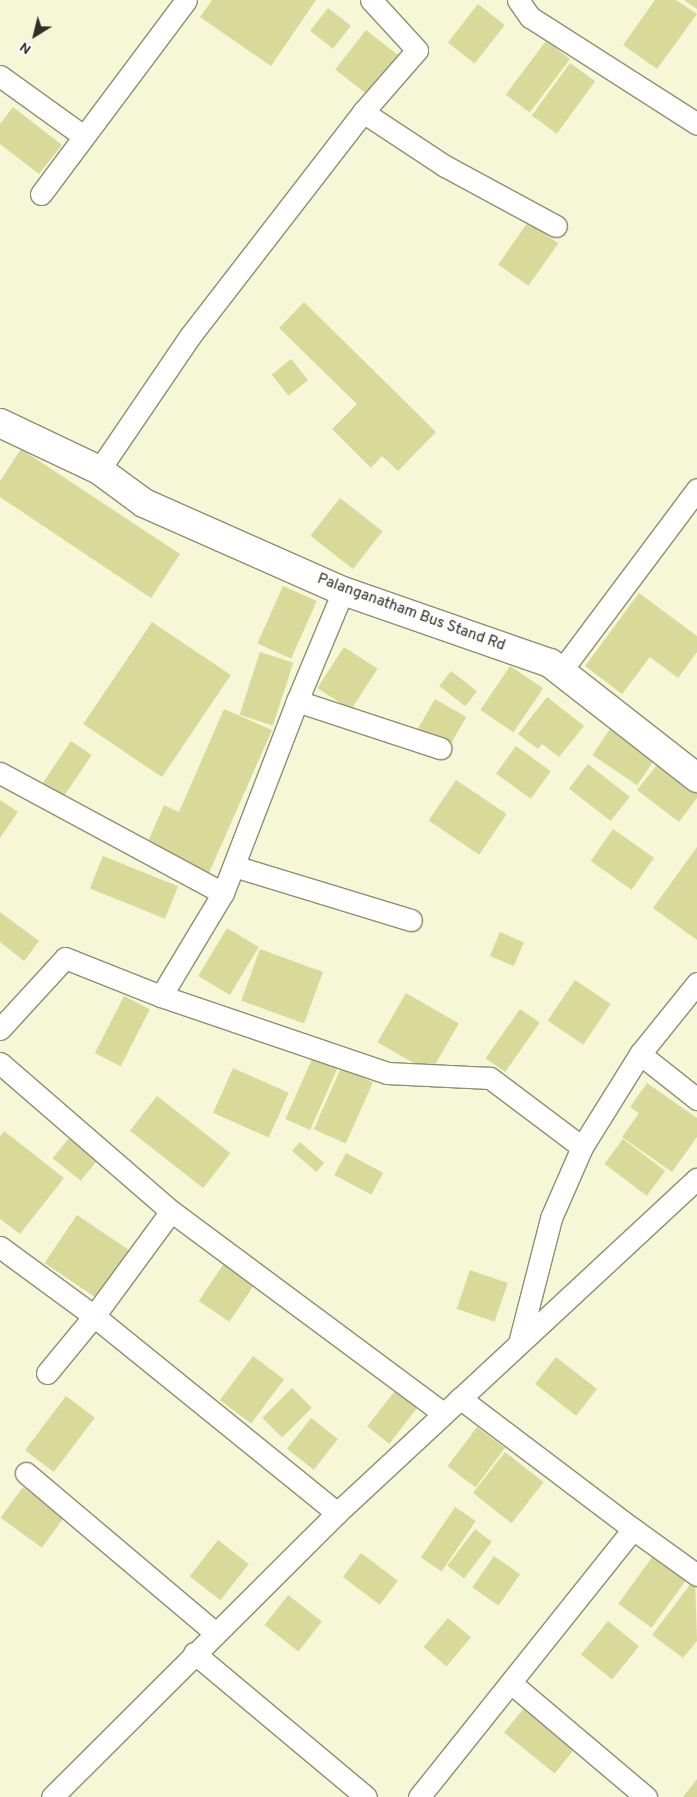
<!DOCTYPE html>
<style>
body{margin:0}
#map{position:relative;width:697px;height:1797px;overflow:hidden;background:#f5f7d7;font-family:Overpass,sans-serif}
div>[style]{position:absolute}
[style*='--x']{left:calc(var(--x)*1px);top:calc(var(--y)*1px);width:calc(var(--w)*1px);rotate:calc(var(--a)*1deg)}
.building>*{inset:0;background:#d9da9a;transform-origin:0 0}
.roads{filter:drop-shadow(1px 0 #8e8f72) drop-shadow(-1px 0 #8e8f72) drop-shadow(0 1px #8e8f72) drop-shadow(0 -1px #8e8f72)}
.minor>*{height:21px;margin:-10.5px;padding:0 10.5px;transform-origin:10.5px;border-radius:10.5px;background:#fff}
.tertiary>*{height:28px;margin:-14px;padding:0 14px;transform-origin:14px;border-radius:14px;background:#fff}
span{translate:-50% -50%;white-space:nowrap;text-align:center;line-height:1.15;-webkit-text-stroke:5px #fff;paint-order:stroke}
.street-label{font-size:15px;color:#2f2f23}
.north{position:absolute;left:10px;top:10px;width:50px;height:50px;-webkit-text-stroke:4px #fff;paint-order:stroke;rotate:216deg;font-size:14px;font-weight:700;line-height:20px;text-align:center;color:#2f2f23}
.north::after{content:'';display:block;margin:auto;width:18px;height:22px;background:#2f2f23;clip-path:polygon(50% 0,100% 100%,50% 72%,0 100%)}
</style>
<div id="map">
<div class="building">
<div style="clip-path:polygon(212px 0,316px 0,271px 66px,200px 17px)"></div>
<div style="clip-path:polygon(655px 0,676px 0,697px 14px,657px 69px,623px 45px)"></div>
<div style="clip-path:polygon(684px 0,697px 0,697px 9px)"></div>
<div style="left:478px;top:4px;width:34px;height:49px;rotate:38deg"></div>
<div style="left:328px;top:8px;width:29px;height:29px;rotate:38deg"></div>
<div style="left:366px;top:30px;width:41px;height:50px;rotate:38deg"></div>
<div style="left:546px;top:41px;width:30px;height:67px;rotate:37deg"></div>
<div style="left:570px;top:63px;width:31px;height:65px;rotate:36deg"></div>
<div style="clip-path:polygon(13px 107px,62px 145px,39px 174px,0 144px,0 124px)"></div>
<div style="left:528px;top:222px;width:37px;height:52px;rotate:35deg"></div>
<div style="clip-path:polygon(304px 302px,436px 432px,398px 471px,382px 456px,371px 468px,332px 429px,357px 404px,279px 328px)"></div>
<div style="left:291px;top:359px;width:27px;height:25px;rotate:51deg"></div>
<div style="clip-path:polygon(21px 449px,180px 554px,151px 598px,0 497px,0 481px)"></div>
<div style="left:340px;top:498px;width:54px;height:48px;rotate:38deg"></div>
<div style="left:283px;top:586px;width:37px;height:63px;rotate:24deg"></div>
<div style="clip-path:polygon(639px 593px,697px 636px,697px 652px,678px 678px,650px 657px,622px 694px,585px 666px)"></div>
<div style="left:152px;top:622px;width:95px;height:123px;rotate:34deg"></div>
<div style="left:344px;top:647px;width:40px;height:49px;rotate:33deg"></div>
<div style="left:260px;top:652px;width:35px;height:66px;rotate:18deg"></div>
<div style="left:510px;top:666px;width:40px;height:53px;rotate:34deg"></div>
<div style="left:451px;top:671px;width:33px;height:19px;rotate:38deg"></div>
<div style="clip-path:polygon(547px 697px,584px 726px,559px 757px,542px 744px,538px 749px,518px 734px)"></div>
<div style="left:435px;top:699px;width:36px;height:34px;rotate:30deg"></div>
<div style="clip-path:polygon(224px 709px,272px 730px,209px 873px,146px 846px,164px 805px,179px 812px)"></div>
<div style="left:612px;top:726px;width:54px;height:35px;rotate:34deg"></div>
<div style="left:71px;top:741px;width:25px;height:60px;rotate:34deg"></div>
<div style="left:516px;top:746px;width:43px;height:34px;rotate:36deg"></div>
<div style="clip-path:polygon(660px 761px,697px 789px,697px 798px,679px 822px,637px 790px)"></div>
<div style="left:588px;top:764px;width:53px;height:31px;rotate:38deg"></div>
<div style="left:456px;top:780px;width:61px;height:49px;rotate:34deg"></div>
<div style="clip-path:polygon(0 800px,18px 812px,0 838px)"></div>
<div style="left:613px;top:829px;width:50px;height:39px;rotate:35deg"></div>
<div style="clip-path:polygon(697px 847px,697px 940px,653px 908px)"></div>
<div style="left:103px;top:856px;width:81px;height:35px;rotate:22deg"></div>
<div style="clip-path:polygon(0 912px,39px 941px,24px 961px,0 942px)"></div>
<div style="left:227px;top:928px;width:37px;height:56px;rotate:31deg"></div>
<div style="left:500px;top:932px;width:26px;height:26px;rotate:23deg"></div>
<div style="left:260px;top:949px;width:67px;height:55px;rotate:20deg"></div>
<div style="left:575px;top:980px;width:43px;height:49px;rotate:34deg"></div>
<div style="left:406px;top:993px;width:61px;height:57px;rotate:30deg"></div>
<div style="left:124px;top:996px;width:29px;height:64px;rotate:27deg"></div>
<div style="left:520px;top:1009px;width:24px;height:60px;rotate:35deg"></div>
<div style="left:313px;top:1057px;width:27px;height:68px;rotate:24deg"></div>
<div style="left:233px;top:1068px;width:61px;height:49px;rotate:24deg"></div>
<div style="left:341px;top:1068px;width:35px;height:67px;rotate:24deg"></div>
<div style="clip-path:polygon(647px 1083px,697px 1118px,697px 1137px,672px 1172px,622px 1137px,639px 1113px,630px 1107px)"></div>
<div style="left:157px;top:1096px;width:93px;height:44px;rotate:38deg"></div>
<div style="clip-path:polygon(4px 1131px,64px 1178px,20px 1234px,0 1219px,0 1137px)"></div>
<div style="left:69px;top:1138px;width:36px;height:26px;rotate:39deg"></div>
<div style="left:623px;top:1139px;width:53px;height:31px;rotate:37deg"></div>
<div style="left:300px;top:1142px;width:32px;height:12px;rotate:41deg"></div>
<div style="left:346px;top:1153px;width:42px;height:25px;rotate:28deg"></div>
<div style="left:77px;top:1215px;width:64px;height:58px;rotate:34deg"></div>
<div style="left:225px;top:1262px;width:37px;height:47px;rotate:34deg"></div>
<div style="left:470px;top:1270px;width:40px;height:41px;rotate:19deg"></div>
<div style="left:253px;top:1356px;width:39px;height:55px;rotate:37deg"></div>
<div style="left:556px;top:1357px;width:52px;height:34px;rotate:38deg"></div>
<div style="left:398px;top:1387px;width:28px;height:50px;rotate:38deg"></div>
<div style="left:292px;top:1388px;width:28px;height:42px;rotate:45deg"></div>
<div style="left:66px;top:1396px;width:36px;height:68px;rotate:37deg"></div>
<div style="left:311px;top:1418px;width:34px;height:39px;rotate:38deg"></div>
<div style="left:477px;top:1427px;width:35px;height:49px;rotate:37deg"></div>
<div style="left:505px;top:1452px;width:49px;height:52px;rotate:38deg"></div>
<div style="left:23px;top:1487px;width:51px;height:38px;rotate:36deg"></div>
<div style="left:455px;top:1507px;width:25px;height:61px;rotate:34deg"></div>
<div style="left:475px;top:1529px;width:21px;height:46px;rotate:37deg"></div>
<div style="left:218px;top:1540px;width:39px;height:46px;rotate:38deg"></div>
<div style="left:361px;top:1553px;width:46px;height:30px;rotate:37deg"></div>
<div style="left:494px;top:1556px;width:32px;height:38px;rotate:35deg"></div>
<div style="left:653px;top:1556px;width:41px;height:59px;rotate:36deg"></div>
<div style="clip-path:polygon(695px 1578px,697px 1641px,683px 1658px,652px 1635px)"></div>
<div style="left:288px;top:1595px;width:43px;height:38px;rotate:38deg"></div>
<div style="left:448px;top:1618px;width:30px;height:38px;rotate:40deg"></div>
<div style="left:608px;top:1621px;width:40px;height:43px;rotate:39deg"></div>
<div style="left:528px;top:1703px;width:65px;height:38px;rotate:39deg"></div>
<div style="clip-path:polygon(697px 1779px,697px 1797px,683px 1797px)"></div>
</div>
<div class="roads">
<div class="minor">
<div style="--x:518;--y:0;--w:21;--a:55"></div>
<div style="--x:530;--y:17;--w:198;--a:32.6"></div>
<div style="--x:0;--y:76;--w:101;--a:35.7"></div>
<div style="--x:363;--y:112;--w:98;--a:33.4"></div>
<div style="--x:445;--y:166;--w:126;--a:28.4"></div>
<div style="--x:41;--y:194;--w:242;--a:-53.2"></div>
<div style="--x:99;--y:470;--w:162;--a:-55.8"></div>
<div style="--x:190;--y:336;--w:283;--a:-52.3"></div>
<div style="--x:363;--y:112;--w:82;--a:-48.9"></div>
<div style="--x:417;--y:50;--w:68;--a:-132.6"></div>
<div style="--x:561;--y:671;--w:227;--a:-53.2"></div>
<div style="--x:297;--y:701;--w:151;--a:18.2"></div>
<div style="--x:0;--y:773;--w:253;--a:28.3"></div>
<div style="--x:223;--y:893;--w:206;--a:-68.9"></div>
<div style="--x:297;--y:701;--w:119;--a:-67.3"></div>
<div style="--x:234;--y:866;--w:185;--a:17"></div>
<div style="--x:697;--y:983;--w:91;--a:128.8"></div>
<div style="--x:640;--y:1054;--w:73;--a:38.3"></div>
<div style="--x:161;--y:996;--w:120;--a:-59"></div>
<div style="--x:0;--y:1029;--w:96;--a:-47.5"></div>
<div style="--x:65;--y:958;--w:103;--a:21.6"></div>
<div style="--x:161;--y:996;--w:239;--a:18.8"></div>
<div style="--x:387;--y:1073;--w:103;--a:2.8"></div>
<div style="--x:490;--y:1078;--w:115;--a:36.9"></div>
<div style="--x:0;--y:1063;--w:226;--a:40.9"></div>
<div style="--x:171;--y:1211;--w:339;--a:36.6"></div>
<div style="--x:0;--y:1247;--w:117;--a:36.3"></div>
<div style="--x:94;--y:1316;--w:313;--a:39"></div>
<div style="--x:519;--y:1343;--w:129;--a:-75.6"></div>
<div style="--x:551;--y:1218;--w:77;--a:-66.4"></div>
<div style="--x:582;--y:1147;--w:110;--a:-58.1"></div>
<div style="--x:47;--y:1373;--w:74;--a:-50.5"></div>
<div style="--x:94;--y:1316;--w:130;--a:-53.7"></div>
<div style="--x:26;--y:1473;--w:248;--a:40.2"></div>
<div style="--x:633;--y:1529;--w:79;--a:35.7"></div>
<div style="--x:194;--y:1653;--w:224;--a:39.9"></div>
<div style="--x:511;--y:1683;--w:177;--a:40.2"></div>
<div style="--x:52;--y:1797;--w:402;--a:-44.9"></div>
<div style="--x:337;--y:1513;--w:491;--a:-42.9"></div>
<div style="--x:419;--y:1797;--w:343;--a:-51.4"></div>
<div style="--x:633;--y:1529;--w:217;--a:-142.9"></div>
</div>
<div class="tertiary">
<div style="--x:0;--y:423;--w:110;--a:25.4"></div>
<div style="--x:99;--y:470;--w:56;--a:36.3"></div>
<div style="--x:144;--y:503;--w:218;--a:23.9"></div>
<div style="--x:343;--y:591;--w:219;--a:19.2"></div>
<div style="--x:550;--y:663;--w:187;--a:38"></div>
</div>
</div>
<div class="street-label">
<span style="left:411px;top:613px;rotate:20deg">Palanganatham Bus Stand Rd</span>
</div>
<div class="north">N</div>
</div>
